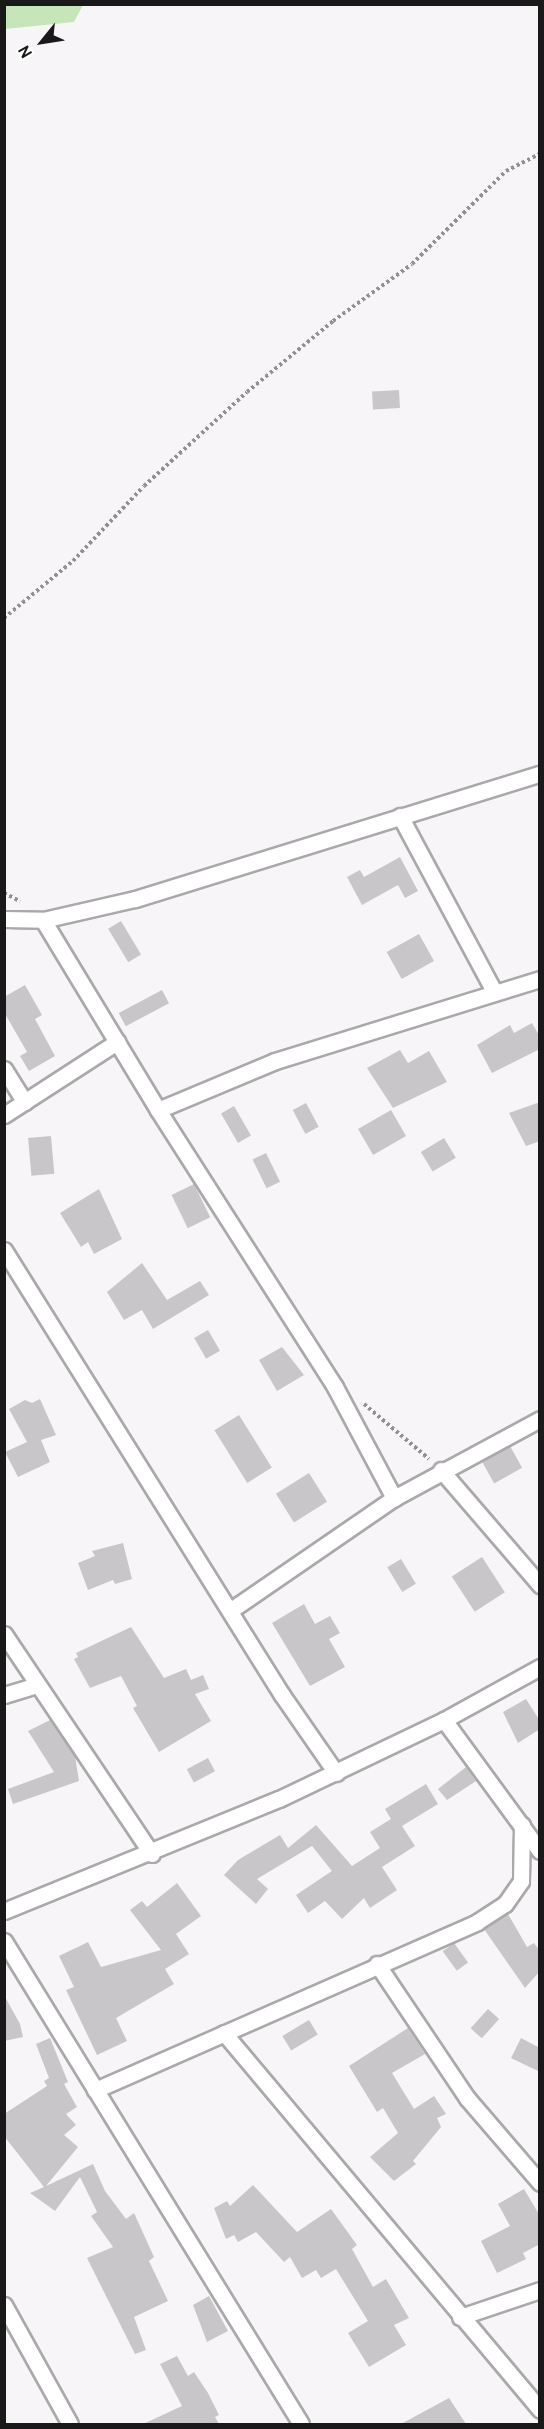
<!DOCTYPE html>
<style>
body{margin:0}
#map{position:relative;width:544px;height:2429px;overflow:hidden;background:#f8f5f8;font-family:Overpass,sans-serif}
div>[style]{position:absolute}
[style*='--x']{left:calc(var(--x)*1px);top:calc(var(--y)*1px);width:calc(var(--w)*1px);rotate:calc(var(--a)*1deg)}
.green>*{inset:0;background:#c6e6b9}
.building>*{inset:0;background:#c9c6c9;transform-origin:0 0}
.path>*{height:4px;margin-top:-2px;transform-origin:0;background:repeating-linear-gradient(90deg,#929092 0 3px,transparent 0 6px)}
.roads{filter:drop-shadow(2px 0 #aba8ab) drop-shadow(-2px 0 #aba8ab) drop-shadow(0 2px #aba8ab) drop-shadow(0 -2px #aba8ab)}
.street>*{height:15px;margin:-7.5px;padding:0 7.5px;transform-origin:7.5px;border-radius:7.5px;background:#fff}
span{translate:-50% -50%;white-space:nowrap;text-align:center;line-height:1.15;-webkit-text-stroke:6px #fff;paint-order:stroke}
.frame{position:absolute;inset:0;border:6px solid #1a191a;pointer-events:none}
.north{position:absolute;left:12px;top:12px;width:60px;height:60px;-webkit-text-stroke:4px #fff;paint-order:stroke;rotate:240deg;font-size:16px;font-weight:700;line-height:24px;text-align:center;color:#1a191a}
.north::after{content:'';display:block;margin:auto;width:21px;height:27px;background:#1a191a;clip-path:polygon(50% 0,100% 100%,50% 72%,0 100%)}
</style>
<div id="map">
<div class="green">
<div style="clip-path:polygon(5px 4px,83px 4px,83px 5px,74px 22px,5px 29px)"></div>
</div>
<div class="building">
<div style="left:399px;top:390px;width:18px;height:27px;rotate:87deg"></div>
<div style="clip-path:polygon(400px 857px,418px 891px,405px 898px,398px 885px,362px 905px,347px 877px,360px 870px,364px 877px)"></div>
<div style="left:121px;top:921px;width:39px;height:15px;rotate:59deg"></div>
<div style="left:419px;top:934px;width:31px;height:37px;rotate:61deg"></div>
<div style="clip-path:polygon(25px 985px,42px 1015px,35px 1019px,55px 1056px,29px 1071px,20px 1056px,27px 1052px,4px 1012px,4px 997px)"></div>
<div style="left:162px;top:990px;width:15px;height:49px;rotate:62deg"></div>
<div style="clip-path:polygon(532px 1023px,540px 1037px,540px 1049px,492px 1073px,477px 1045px,510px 1025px,514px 1033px)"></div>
<div style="clip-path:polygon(400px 1050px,408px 1063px,429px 1051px,447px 1082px,393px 1108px,367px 1068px)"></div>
<div style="clip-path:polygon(540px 1102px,540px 1141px,526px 1146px,509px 1113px)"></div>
<div style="left:306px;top:1103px;width:27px;height:15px;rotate:62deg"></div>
<div style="left:234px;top:1106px;width:34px;height:15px;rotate:60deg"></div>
<div style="left:391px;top:1110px;width:30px;height:38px;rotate:60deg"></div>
<div style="left:51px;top:1136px;width:38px;height:23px;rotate:85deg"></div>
<div style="left:444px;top:1138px;width:23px;height:27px;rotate:59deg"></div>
<div style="left:266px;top:1153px;width:32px;height:15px;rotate:64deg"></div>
<div style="left:194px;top:1184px;width:37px;height:25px;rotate:64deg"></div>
<div style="clip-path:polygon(99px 1189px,122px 1239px,94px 1254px,88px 1242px,81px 1247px,60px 1213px)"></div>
<div style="clip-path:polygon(142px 1263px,167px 1300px,200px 1281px,209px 1295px,153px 1329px,142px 1310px,124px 1320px,107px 1292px)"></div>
<div style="left:208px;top:1330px;width:24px;height:16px;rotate:60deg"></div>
<div style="clip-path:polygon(282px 1347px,304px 1375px,277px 1391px,259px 1360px)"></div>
<div style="clip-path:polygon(40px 1399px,56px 1435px,41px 1440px,50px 1462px,18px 1477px,5px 1452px,27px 1442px,9px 1409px,25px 1400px,32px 1403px)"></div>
<div style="left:239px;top:1415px;width:62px;height:29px;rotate:58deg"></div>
<div style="left:510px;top:1446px;width:25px;height:32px;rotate:61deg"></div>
<div style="left:309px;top:1473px;width:34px;height:39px;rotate:58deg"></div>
<div style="clip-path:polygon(123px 1543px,132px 1579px,115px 1584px,113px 1580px,88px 1590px,78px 1563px,95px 1556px,92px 1551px)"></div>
<div style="left:482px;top:1557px;width:42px;height:36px;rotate:57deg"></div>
<div style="left:401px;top:1559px;width:29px;height:16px;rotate:59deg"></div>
<div style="clip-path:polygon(304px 1604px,315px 1624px,330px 1616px,340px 1633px,329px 1639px,345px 1667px,310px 1686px,272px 1623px)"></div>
<div style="clip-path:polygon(131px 1627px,164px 1678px,186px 1669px,191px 1680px,203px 1675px,209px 1689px,195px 1694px,211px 1721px,159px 1752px,133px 1708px,137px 1706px,121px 1676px,90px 1688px,74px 1659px,78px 1657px,76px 1653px)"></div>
<div style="clip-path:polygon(526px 1699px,540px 1721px,540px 1729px,518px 1743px,503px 1712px)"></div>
<div style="clip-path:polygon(50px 1720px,75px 1756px,79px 1781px,13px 1804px,8px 1789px,54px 1772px,28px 1731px)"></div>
<div style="left:208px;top:1758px;width:15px;height:24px;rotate:62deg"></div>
<div style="clip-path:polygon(466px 1767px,476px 1781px,447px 1800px,438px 1789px)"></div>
<div style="clip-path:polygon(426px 1784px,438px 1804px,402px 1826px,415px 1846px,382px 1867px,397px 1890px,370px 1908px,364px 1898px,342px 1919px,325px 1901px,308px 1913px,296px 1895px,332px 1871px,312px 1846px,257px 1879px,268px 1889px,256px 1904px,224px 1875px,238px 1860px,280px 1835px,288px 1848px,316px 1825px,352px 1866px,380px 1848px,370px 1832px,391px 1819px,385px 1809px)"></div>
<div style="clip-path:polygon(177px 1883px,201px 1916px,176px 1934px,189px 1954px,165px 1969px,174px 1984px,116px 2018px,127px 2041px,97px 2055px,66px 1990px,74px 1987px,59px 1956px,88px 1942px,101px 1967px,161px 1950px,130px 1910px,142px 1901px,147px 1907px)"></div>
<div style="clip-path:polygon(508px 1914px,527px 1947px,534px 1943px,540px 1951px,540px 1971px,525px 1988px,484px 1929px)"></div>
<div style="left:454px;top:1943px;width:24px;height:14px;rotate:54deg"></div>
<div style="clip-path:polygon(4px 1995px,20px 2024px,23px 2037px,4px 2041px)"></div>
<div style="left:488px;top:2009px;width:15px;height:26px;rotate:42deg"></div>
<div style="left:309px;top:2020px;width:17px;height:31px;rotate:59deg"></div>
<div style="clip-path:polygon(408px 2028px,425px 2054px,392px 2073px,414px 2109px,434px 2096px,446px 2114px,437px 2118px,441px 2127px,413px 2161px,416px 2164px,394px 2181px,370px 2157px,398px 2133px,383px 2108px,377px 2112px,349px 2066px)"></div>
<div style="clip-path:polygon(50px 2038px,68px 2082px,64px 2084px,77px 2107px,66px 2114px,76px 2125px,64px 2135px,78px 2147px,46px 2186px,93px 2164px,105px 2191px,126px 2219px,134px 2213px,154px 2257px,149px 2261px,168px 2301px,134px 2317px,146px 2350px,135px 2354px,87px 2258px,113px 2247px,91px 2216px,97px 2212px,80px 2177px,55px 2211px,30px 2193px,44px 2187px,4px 2136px,4px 2114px,47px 2086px,44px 2081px,49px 2078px,36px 2044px)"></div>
<div style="clip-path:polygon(521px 2038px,540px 2048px,540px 2072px,511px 2058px)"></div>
<div style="clip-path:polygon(253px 2185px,297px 2232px,331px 2209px,357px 2245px,352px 2249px,373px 2287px,386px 2279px,409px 2318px,394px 2325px,406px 2345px,369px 2367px,348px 2333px,368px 2321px,336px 2269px,321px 2278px,316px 2270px,302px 2278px,290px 2257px,284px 2262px,256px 2232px,238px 2242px,234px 2235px,226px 2239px,214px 2208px,227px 2201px,230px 2206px)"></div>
<div style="clip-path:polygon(524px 2189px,540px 2216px,540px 2244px,523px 2253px,526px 2259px,497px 2273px,481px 2241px,510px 2226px,498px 2204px)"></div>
<div style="clip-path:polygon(209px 2296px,228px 2331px,207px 2342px,193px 2305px)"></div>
<div style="clip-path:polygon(177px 2356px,188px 2376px,194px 2372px,208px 2393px,219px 2415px,215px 2417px,219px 2424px,143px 2424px,182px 2406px,160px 2364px)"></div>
<div style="clip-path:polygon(449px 2398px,466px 2424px,401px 2424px)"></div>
</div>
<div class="path">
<div style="--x:4;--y:618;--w:89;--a:-39.6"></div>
<div style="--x:73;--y:561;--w:103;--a:-46.6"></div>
<div style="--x:144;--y:486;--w:139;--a:-42.4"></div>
<div style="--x:247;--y:392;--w:112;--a:-39.5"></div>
<div style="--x:333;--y:321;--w:97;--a:-35.8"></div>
<div style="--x:412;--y:264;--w:132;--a:-44.7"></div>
<div style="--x:506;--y:171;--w:38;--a:-27"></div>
<div style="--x:4;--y:893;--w:18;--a:27"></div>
<div style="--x:364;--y:1404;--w:85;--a:40.2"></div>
</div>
<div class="roads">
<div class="street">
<div style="--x:400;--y:816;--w:199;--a:61.8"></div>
<div style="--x:4;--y:919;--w:39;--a:1"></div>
<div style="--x:43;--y:920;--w:94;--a:-12.9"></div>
<div style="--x:135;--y:899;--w:424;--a:-17.2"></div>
<div style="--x:43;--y:920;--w:222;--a:58.8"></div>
<div style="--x:158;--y:1110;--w:329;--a:57.4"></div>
<div style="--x:335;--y:1387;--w:126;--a:62"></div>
<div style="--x:4;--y:1069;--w:39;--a:58"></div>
<div style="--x:158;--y:1110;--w:127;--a:-22.7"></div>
<div style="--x:275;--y:1061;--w:277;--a:-17.2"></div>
<div style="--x:4;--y:1115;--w:135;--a:-32.9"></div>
<div style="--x:4;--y:1250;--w:525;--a:58.01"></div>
<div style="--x:282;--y:1695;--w:95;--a:55.3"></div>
<div style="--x:441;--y:1470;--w:152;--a:49.3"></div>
<div style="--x:231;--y:1610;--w:198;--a:-34.5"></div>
<div style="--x:394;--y:1498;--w:166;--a:-28.4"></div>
<div style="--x:4;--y:1634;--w:265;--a:56.1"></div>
<div style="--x:4;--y:1695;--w:34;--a:-17"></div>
<div style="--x:444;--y:1720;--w:162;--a:53.8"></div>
<div style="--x:4;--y:1911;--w:297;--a:-22.2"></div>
<div style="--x:279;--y:1799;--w:183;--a:-25.6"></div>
<div style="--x:444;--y:1720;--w:110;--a:-28.9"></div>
<div style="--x:4;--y:1941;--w:567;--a:58.41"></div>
<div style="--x:377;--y:1964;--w:161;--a:56.1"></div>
<div style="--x:467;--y:2098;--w:112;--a:49.3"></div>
<div style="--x:224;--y:2033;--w:492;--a:50"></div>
<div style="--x:95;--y:2090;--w:417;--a:-23.7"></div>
<div style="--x:477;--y:1922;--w:33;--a:-33"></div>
<div style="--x:505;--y:1904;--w:28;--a:-55"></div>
<div style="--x:521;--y:1881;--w:56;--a:-89"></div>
<div style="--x:4;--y:2305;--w:136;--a:61"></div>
<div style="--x:460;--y:2317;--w:84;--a:-18.6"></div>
</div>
</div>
<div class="frame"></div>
<div class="north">N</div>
</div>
